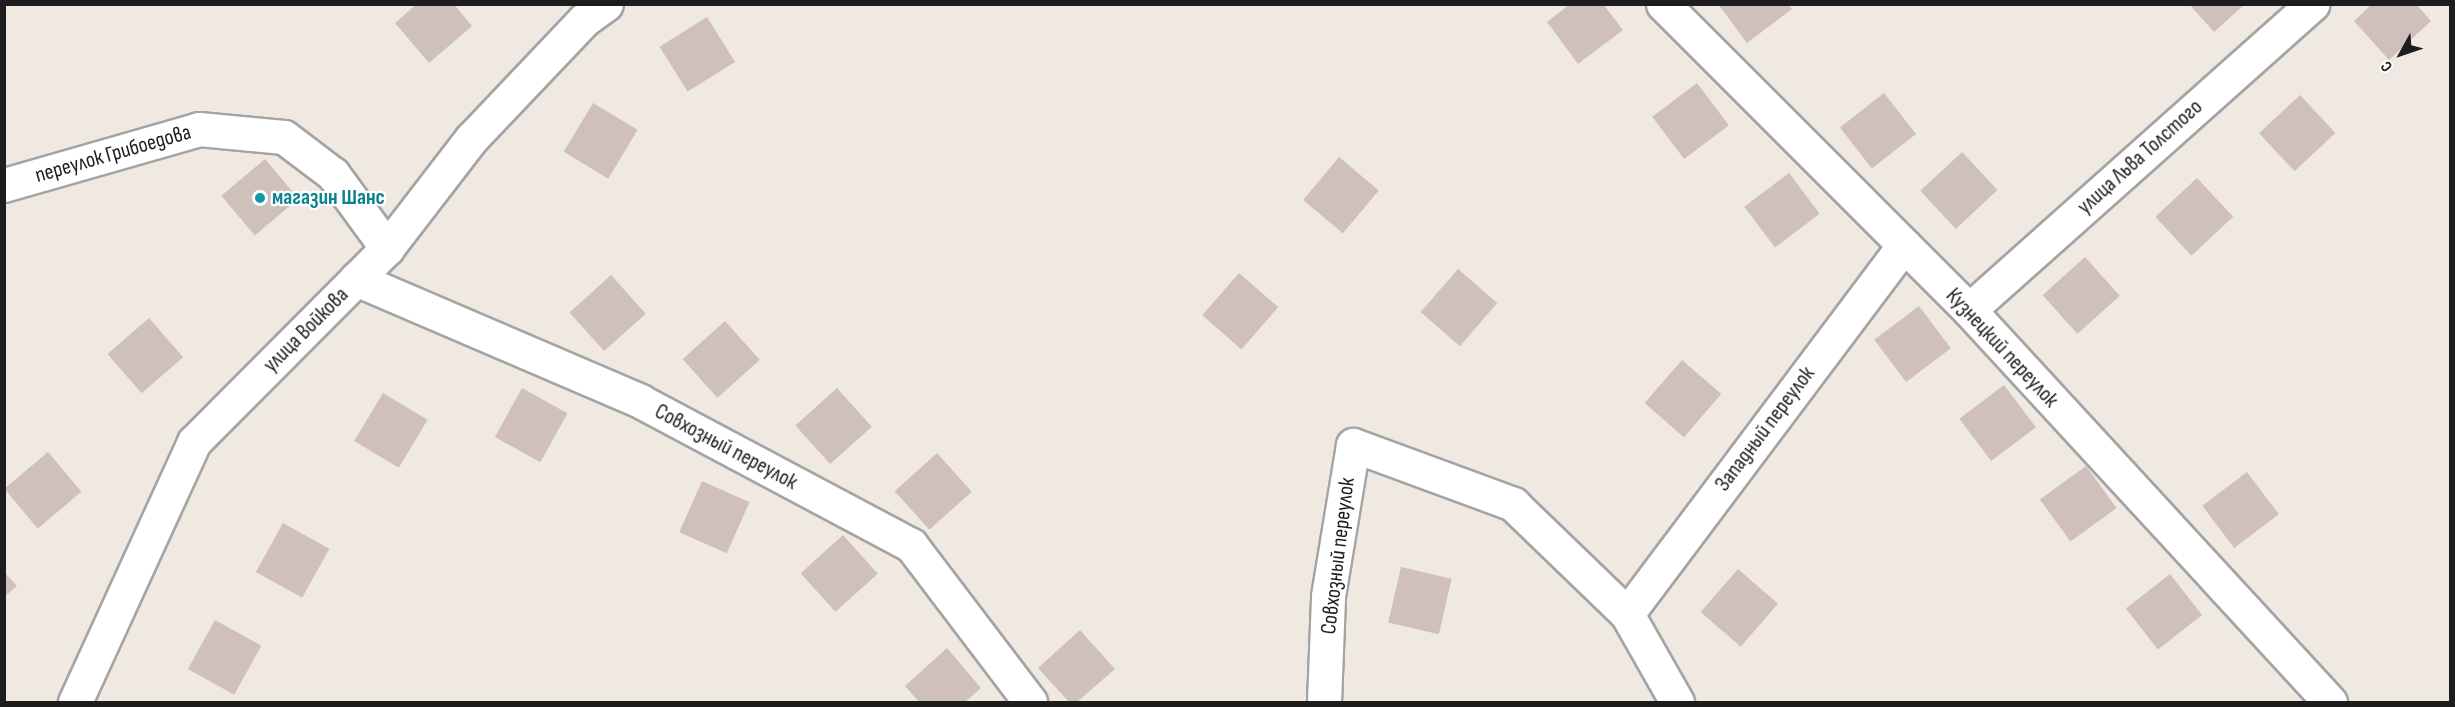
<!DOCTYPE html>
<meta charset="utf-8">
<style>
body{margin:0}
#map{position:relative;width:2455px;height:707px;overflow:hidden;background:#f0e9e2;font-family:"Sofia Sans Condensed",sans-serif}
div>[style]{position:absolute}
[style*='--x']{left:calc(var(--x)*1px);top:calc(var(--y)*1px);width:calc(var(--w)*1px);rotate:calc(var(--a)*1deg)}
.building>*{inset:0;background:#d0c0bb;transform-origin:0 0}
.roads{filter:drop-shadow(2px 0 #a4a4a4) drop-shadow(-2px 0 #a4a4a4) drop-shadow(0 2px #a4a4a4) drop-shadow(0 -2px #a4a4a4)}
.minor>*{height:33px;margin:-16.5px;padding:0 16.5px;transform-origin:16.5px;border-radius:16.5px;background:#fff}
.dots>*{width:16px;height:16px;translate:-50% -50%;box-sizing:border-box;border:3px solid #fff;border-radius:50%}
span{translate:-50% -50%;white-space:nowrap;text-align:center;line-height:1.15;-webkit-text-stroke:4.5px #fff;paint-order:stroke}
.street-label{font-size:22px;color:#1d1d1d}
.culture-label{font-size:22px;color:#0d838f;font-weight:700}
.left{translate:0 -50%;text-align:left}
.frame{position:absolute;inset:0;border:6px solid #1d1d1d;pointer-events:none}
.north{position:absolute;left:2371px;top:24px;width:60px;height:60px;-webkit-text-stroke:4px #fff;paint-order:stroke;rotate:230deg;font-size:16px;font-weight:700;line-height:24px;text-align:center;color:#1d1d1d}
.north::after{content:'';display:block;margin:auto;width:21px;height:27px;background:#1d1d1d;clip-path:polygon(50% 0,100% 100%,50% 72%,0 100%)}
</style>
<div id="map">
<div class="building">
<div style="clip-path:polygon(417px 4px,454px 4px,472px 26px,429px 63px,395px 23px)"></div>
<div style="clip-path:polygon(1570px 4px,1603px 4px,1623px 30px,1578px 64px,1547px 22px)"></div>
<div style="clip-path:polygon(1718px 4px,1788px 4px,1792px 9px,1747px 43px)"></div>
<div style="clip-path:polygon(2189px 4px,2245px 4px,2214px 32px)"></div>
<div style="clip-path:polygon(2372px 4px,2416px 4px,2431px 21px,2389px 60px,2354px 21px)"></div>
<div style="left:707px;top:17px;width:53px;height:56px;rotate:58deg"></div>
<div style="left:1697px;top:83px;width:53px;height:56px;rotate:53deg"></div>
<div style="left:1884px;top:93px;width:52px;height:56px;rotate:52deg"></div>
<div style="left:2300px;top:95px;width:52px;height:56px;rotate:47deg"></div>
<div style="left:593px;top:103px;width:52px;height:57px;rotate:31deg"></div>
<div style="left:1962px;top:152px;width:52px;height:57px;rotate:47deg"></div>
<div style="left:1339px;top:157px;width:52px;height:56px;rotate:40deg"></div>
<div style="left:265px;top:159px;width:52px;height:57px;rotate:50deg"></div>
<div style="left:1789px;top:173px;width:51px;height:56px;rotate:53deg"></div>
<div style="left:2197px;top:178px;width:53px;height:57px;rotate:47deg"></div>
<div style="left:2085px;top:257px;width:52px;height:57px;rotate:48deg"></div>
<div style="left:1458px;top:269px;width:52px;height:57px;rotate:41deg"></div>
<div style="left:1239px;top:273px;width:52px;height:56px;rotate:41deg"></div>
<div style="left:611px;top:275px;width:52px;height:56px;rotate:48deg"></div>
<div style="left:1919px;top:306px;width:53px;height:56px;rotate:53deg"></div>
<div style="left:149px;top:318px;width:52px;height:55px;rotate:49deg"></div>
<div style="left:725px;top:321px;width:52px;height:57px;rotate:48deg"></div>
<div style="left:1682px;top:360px;width:52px;height:57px;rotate:41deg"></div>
<div style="left:2004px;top:385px;width:53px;height:56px;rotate:53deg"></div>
<div style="left:522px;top:388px;width:52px;height:56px;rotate:29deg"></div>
<div style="left:837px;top:388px;width:52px;height:56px;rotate:48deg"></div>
<div style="left:383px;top:393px;width:52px;height:56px;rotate:31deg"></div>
<div style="left:48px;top:452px;width:52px;height:57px;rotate:50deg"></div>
<div style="left:937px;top:453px;width:52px;height:57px;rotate:48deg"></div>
<div style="left:2086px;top:466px;width:52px;height:57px;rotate:54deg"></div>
<div style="left:2247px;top:472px;width:53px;height:56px;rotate:53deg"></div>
<div style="left:702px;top:481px;width:52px;height:56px;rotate:24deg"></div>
<div style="left:283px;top:523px;width:53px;height:56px;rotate:29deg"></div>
<div style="left:843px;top:535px;width:52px;height:57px;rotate:48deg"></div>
<div style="left:1401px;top:567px;width:52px;height:57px;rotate:13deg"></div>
<div style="left:1738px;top:569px;width:53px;height:57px;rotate:41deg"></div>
<div style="clip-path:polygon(4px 572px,17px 586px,4px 597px)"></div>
<div style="left:2170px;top:574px;width:52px;height:56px;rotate:52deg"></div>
<div style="left:215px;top:620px;width:53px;height:56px;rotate:29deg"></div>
<div style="clip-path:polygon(1080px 630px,1115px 669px,1077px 702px,1069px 702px,1038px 668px)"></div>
<div style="clip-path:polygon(947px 648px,981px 688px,965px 702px,919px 702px,905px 686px)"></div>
</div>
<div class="roads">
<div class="minor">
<div style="--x:1663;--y:4;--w:433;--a:45"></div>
<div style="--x:1969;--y:310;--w:533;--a:47.36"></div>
<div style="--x:4;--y:185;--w:203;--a:-16"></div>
<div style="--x:199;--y:129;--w:85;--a:5.4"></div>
<div style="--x:284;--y:137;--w:61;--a:37.1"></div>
<div style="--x:333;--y:174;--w:92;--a:53.9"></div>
<div style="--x:356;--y:279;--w:309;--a:23.2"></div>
<div style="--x:640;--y:401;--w:307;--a:28"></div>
<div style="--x:911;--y:545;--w:197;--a:52.8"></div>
<div style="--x:1969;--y:310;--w:460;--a:-41.7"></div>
<div style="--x:75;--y:702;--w:286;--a:-65.4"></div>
<div style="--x:194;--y:442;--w:274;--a:-45.1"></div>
<div style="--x:387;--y:248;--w:138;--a:-52.4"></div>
<div style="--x:471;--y:139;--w:164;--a:-46.5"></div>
<div style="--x:584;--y:20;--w:27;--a:-36"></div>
<div style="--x:1324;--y:702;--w:106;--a:-87.8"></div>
<div style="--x:1328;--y:596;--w:153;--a:-80.6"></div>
<div style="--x:1353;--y:445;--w:171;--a:20.2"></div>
<div style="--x:1513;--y:504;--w:158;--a:44"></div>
<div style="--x:1677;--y:702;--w:101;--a:-119.6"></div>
<div style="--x:1627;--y:614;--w:461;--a:-53.1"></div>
</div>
</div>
<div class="dots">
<div style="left:260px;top:198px;background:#0f9aa8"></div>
</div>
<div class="street-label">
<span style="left:113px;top:154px;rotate:-16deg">переулок Грибоедова</span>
<span style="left:2140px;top:157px;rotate:-42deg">улица Льва Толстого</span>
<span style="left:306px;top:330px;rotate:-45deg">улица Войкова</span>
<span style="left:2002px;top:348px;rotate:47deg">Кузнецкий переулок</span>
<span style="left:1765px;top:429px;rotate:-53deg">Западный переулок</span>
<span style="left:726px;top:447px;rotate:28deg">Совхозный переулок</span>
<span style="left:1338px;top:556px;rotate:-83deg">Совхозный переулок</span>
</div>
<div class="culture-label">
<span class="left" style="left:272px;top:198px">магазин Шанс</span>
</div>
<div class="frame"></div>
<div class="north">С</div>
</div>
